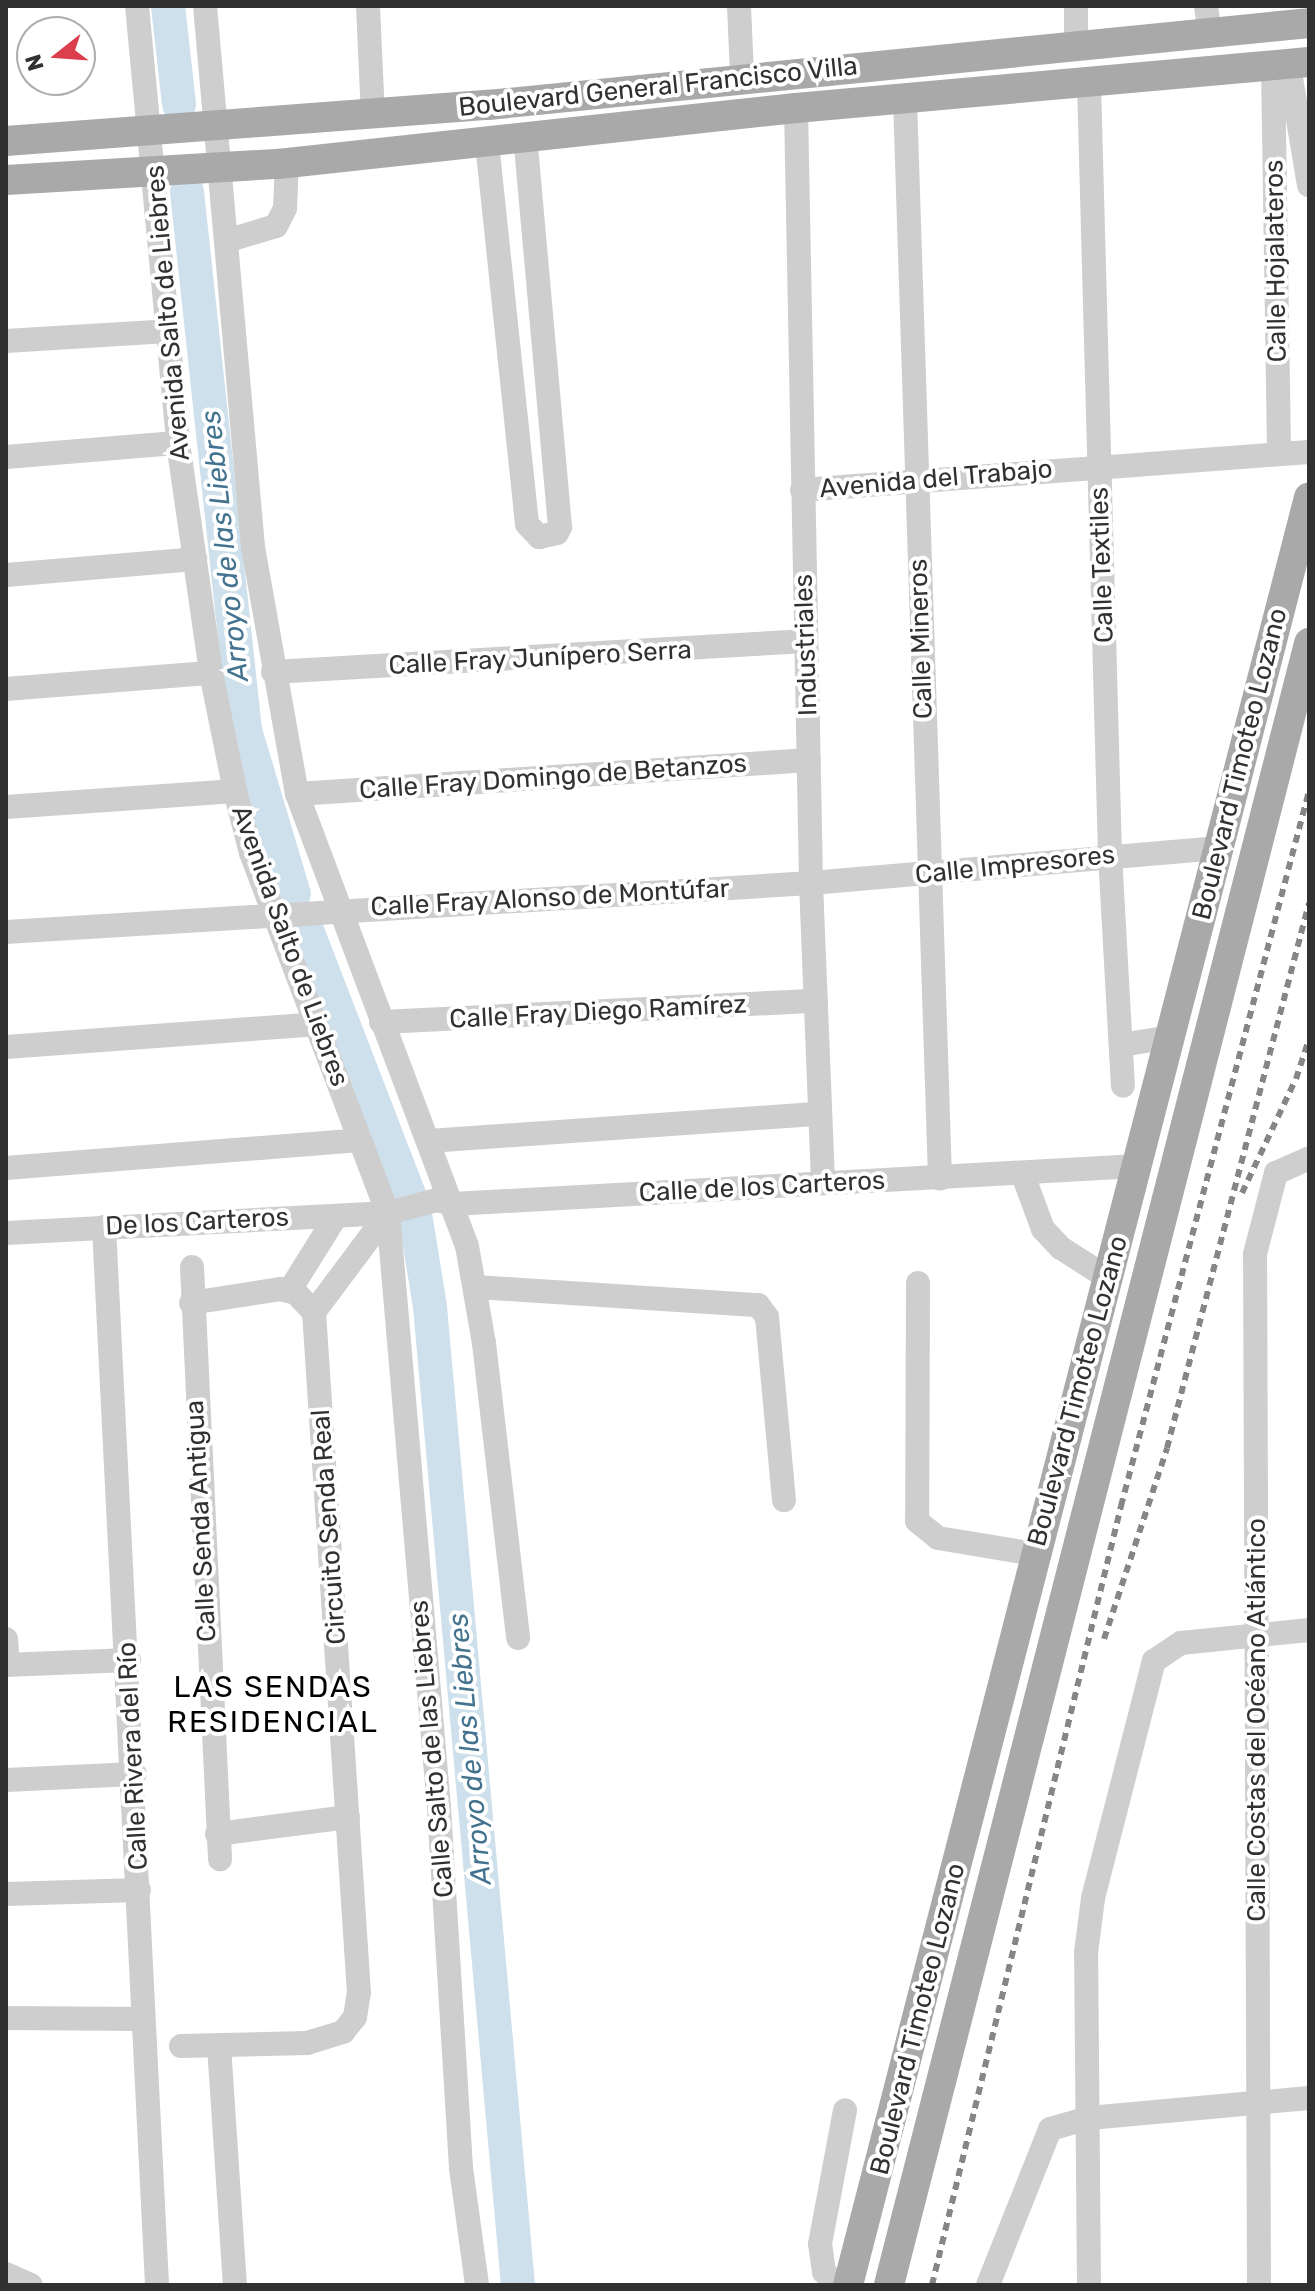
<!DOCTYPE html>
<meta charset="utf-8">
<style>
body{margin:0}
#map{position:relative;width:1315px;height:2291px;overflow:hidden;background:#fff;font-family:Rubik,sans-serif}
div>[style]{position:absolute}
[style*='--x']{left:calc(var(--x)*1px);top:calc(var(--y)*1px);width:calc(var(--w)*1px);rotate:calc(var(--a)*1deg)}
.river>*{height:34px;margin:-17px;padding:0 17px;transform-origin:17px;border-radius:17px;background:#cee0eb}
.minor>*{height:24px;margin:-12px;padding:0 12px;transform-origin:12px;border-radius:12px;background:#cecece}
.major>*{height:30px;margin:-15px;padding:0 15px;transform-origin:15px;border-radius:15px;background:#a9a9a9}
.rail>*{height:6px;margin-top:-3px;transform-origin:0;background:repeating-linear-gradient(90deg,#868686 0 8px,transparent 0 14px)}
span{translate:-50% -50%;white-space:nowrap;text-align:center;line-height:1.15;-webkit-text-stroke:8px #fff;paint-order:stroke}
.street-label{font-size:26px;color:#313131}
.water-label{font-size:28px;color:#43738f;font-style:italic}
.quarter-label{font-size:30px;color:#000;letter-spacing:2px}
.frame{position:absolute;inset:0;border:8px solid #313131;pointer-events:none}
.north{position:absolute;left:16px;top:16px;width:80px;height:80px;box-sizing:border-box;background:#fff;border:2px solid #adadad;border-radius:50%;rotate:253deg;font-size:22px;font-weight:700;line-height:32px;text-align:center;color:#313131}
.north::after{content:'';display:block;margin:auto;width:28px;height:36px;background:#db3f4e;clip-path:polygon(50% 0,100% 100%,50% 72%,0 100%)}
</style>
<div id="map">
<div class="river">
<div style="--x:168;--y:6;--w:99;--a:83.6"></div>
<div style="--x:187;--y:192;--w:541;--a:83.85"></div>
<div style="--x:245;--y:730;--w:171;--a:73.4"></div>
<div style="--x:305;--y:925;--w:294;--a:68.9"></div>
<div style="--x:415;--y:1214;--w:94;--a:80.8"></div>
<div style="--x:430;--y:1307;--w:982;--a:84.86"></div>
</div>
<div class="minor">
<div style="--x:137;--y:6;--w:439;--a:84.6"></div>
<div style="--x:178;--y:443;--w:232;--a:81.8"></div>
<div style="--x:211;--y:673;--w:120;--a:78.5"></div>
<div style="--x:235;--y:791;--w:64;--a:75.5"></div>
<div style="--x:251;--y:853;--w:385;--a:69.2"></div>
<div style="--x:388;--y:1213;--w:597;--a:85.1"></div>
<div style="--x:439;--y:1808;--w:361;--a:86.5"></div>
<div style="--x:461;--y:2168;--w:118;--a:82.2"></div>
<div style="--x:205;--y:6;--w:543;--a:84.93"></div>
<div style="--x:253;--y:547;--w:251;--a:79.9"></div>
<div style="--x:297;--y:794;--w:483;--a:69.4"></div>
<div style="--x:467;--y:1246;--w:98;--a:80.1"></div>
<div style="--x:484;--y:1343;--w:297;--a:83.4"></div>
<div style="--x:368;--y:6;--w:109;--a:87.4"></div>
<div style="--x:739;--y:6;--w:70;--a:87.5"></div>
<div style="--x:1076;--y:6;--w:41;--a:90"></div>
<div style="--x:1206;--y:6;--w:28;--a:82"></div>
<div style="--x:1289;--y:66;--w:121;--a:80.5"></div>
<div style="--x:1273;--y:67;--w:387;--a:89.1"></div>
<div style="--x:1089;--y:84;--w:771;--a:88.44"></div>
<div style="--x:1110;--y:855;--w:231;--a:86.8"></div>
<div style="--x:905;--y:100;--w:1079;--a:88.14"></div>
<div style="--x:796;--y:108;--w:775;--a:88.89"></div>
<div style="--x:811;--y:883;--w:299;--a:87.7"></div>
<div style="--x:487;--y:143;--w:383;--a:84"></div>
<div style="--x:527;--y:524;--w:18;--a:47"></div>
<div style="--x:539;--y:537;--w:18;--a:-13"></div>
<div style="--x:557;--y:533;--w:7;--a:-63"></div>
<div style="--x:560;--y:527;--w:391;--a:-95.1"></div>
<div style="--x:226;--y:241;--w:52;--a:-16.7"></div>
<div style="--x:276;--y:226;--w:20;--a:-63"></div>
<div style="--x:285;--y:208;--w:45;--a:-87.5"></div>
<div style="--x:6;--y:341;--w:162;--a:-3.5"></div>
<div style="--x:6;--y:457;--w:173;--a:-4.7"></div>
<div style="--x:802;--y:490;--w:508;--a:-4.29"></div>
<div style="--x:6;--y:575;--w:190;--a:-4.8"></div>
<div style="--x:273;--y:672;--w:534;--a:-3.33"></div>
<div style="--x:6;--y:689;--w:206;--a:-4.5"></div>
<div style="--x:297;--y:794;--w:513;--a:-3.8"></div>
<div style="--x:6;--y:807;--w:230;--a:-4"></div>
<div style="--x:6;--y:932;--w:806;--a:-3.48"></div>
<div style="--x:811;--y:883;--w:409;--a:-4.9"></div>
<div style="--x:381;--y:1022;--w:435;--a:-2.8"></div>
<div style="--x:1121;--y:1045;--w:51;--a:-9.1"></div>
<div style="--x:6;--y:1047;--w:311;--a:-4.2"></div>
<div style="--x:429;--y:1141;--w:391;--a:-4"></div>
<div style="--x:6;--y:1168;--w:355;--a:-4.5"></div>
<div style="--x:1023;--y:1175;--w:58;--a:69.7"></div>
<div style="--x:1043;--y:1229;--w:26;--a:47"></div>
<div style="--x:1061;--y:1248;--w:56;--a:32.6"></div>
<div style="--x:104;--y:1227;--w:1059;--a:87.13"></div>
<div style="--x:6;--y:1233;--w:383;--a:-3"></div>
<div style="--x:388;--y:1213;--w:51;--a:-14.9"></div>
<div style="--x:437;--y:1200;--w:16;--a:14"></div>
<div style="--x:453;--y:1204;--w:685;--a:-3.18"></div>
<div style="--x:192;--y:1267;--w:593;--a:87.29"></div>
<div style="--x:918;--y:1283;--w:238;--a:90.2"></div>
<div style="--x:917;--y:1521;--w:27;--a:39"></div>
<div style="--x:938;--y:1538;--w:98;--a:9.4"></div>
<div style="--x:476;--y:1287;--w:283;--a:3.7"></div>
<div style="--x:758;--y:1305;--w:15;--a:53"></div>
<div style="--x:767;--y:1317;--w:184;--a:84.7"></div>
<div style="--x:290;--y:1290;--w:87;--a:-58.1"></div>
<div style="--x:191;--y:1303;--w:90;--a:-8.9"></div>
<div style="--x:280;--y:1289;--w:16;--a:14"></div>
<div style="--x:296;--y:1293;--w:26;--a:47"></div>
<div style="--x:6;--y:1639;--w:26;--a:86"></div>
<div style="--x:6;--y:1665;--w:123;--a:-2.3"></div>
<div style="--x:6;--y:1780;--w:129;--a:-2.7"></div>
<div style="--x:217;--y:1834;--w:132;--a:-7.4"></div>
<div style="--x:6;--y:1894;--w:133;--a:-1.7"></div>
<div style="--x:6;--y:2018;--w:136;--a:0.4"></div>
<div style="--x:181;--y:2046;--w:126;--a:-1.4"></div>
<div style="--x:307;--y:2043;--w:38;--a:-17"></div>
<div style="--x:343;--y:2032;--w:19;--a:-51"></div>
<div style="--x:355;--y:2017;--w:24;--a:-81"></div>
<div style="--x:359;--y:1993;--w:682;--a:-93.78"></div>
<div style="--x:314;--y:1312;--w:124;--a:-53.2"></div>
<div style="--x:219;--y:2046;--w:240;--a:86.2"></div>
<div style="--x:6;--y:2274;--w:27;--a:24"></div>
<div style="--x:837;--y:2285;--w:18;--a:-135"></div>
<div style="--x:824;--y:2272;--w:28;--a:-98"></div>
<div style="--x:820;--y:2244;--w:136;--a:-79.4"></div>
<div style="--x:988;--y:2285;--w:168;--a:-68.3"></div>
<div style="--x:1050;--y:2129;--w:41;--a:-15.8"></div>
<div style="--x:1089;--y:2118;--w:221;--a:-5.2"></div>
<div style="--x:1089;--y:2285;--w:332;--a:-90.5"></div>
<div style="--x:1086;--y:1953;--w:55;--a:-82.7"></div>
<div style="--x:1093;--y:1898;--w:245;--a:-75.6"></div>
<div style="--x:1154;--y:1661;--w:32;--a:-34"></div>
<div style="--x:1181;--y:1643;--w:129;--a:-5.8"></div>
<div style="--x:1259;--y:2285;--w:1031;--a:-90.22"></div>
<div style="--x:1255;--y:1254;--w:84;--a:-75.5"></div>
<div style="--x:1276;--y:1173;--w:36;--a:-24"></div>
</div>
<div class="major">
<div style="--x:6;--y:141;--w:483;--a:-4.3"></div>
<div style="--x:488;--y:105;--w:825;--a:-5.7"></div>
<div style="--x:6;--y:180;--w:272;--a:-3.4"></div>
<div style="--x:278;--y:164;--w:521;--a:-6.17"></div>
<div style="--x:796;--y:108;--w:515;--a:-5.12"></div>
<div style="--x:848;--y:2285;--w:1846;--a:-75.54"></div>
<div style="--x:889;--y:2285;--w:1695;--a:-75.65"></div>
</div>
<div class="rail">
<div style="--x:1242;--y:1193;--w:126;--a:-64.7"></div>
<div style="--x:1296;--y:1079;--w:42;--a:-72"></div>
<div style="--x:1104;--y:1639;--w:201;--a:-71.7"></div>
<div style="--x:1167;--y:1448;--w:563;--a:-75.4"></div>
<div style="--x:932;--y:2285;--w:802;--a:-76.36"></div>
<div style="--x:1121;--y:1506;--w:739;--a:-75.27"></div>
</div>
<div class="street-label">
<span style="left:658px;top:87px;rotate:-6deg">Boulevard General Francisco Villa</span>
<span style="left:1276px;top:261px;rotate:-91deg">Calle Hojalateros</span>
<span style="left:168px;top:313px;rotate:-95deg">Avenida Salto de Liebres</span>
<span style="left:936px;top:479px;rotate:-5deg">Avenida del Trabajo</span>
<span style="left:1102px;top:565px;rotate:-92deg">Calle Textiles</span>
<span style="left:921px;top:639px;rotate:-92deg">Calle Mineros</span>
<span style="left:806px;top:645px;rotate:-92deg">Industriales</span>
<span style="left:540px;top:658px;rotate:-3deg">Calle Fray Junípero Serra</span>
<span style="left:1240px;top:764px;rotate:-76deg">Boulevard Timoteo Lozano</span>
<span style="left:553px;top:777px;rotate:-4deg">Calle Fray Domingo de Betanzos</span>
<span style="left:1015px;top:865px;rotate:-6deg">Calle Impresores</span>
<span style="left:550px;top:898px;rotate:-3deg">Calle Fray Alonso de Montúfar</span>
<span style="left:290px;top:946px;rotate:70deg">Avenida Salto de Liebres</span>
<span style="left:598px;top:1012px;rotate:-3deg">Calle Fray Diego Ramírez</span>
<span style="left:762px;top:1187px;rotate:-3deg">Calle de los Carteros</span>
<span style="left:197px;top:1222px;rotate:-3deg">De los Carteros</span>
<span style="left:1078px;top:1391px;rotate:-75deg">Boulevard Timoteo Lozano</span>
<span style="left:201px;top:1521px;rotate:-93deg">Calle Senda Antigua</span>
<span style="left:329px;top:1527px;rotate:-94deg">Circuito Senda Real</span>
<span style="left:1257px;top:1720px;rotate:-90deg">Calle Costas del Océano Atlántico</span>
<span style="left:432px;top:1749px;rotate:-95deg">Calle Salto de las Liebres</span>
<span style="left:133px;top:1756px;rotate:-93deg">Calle Rivera del Río</span>
<span style="left:918px;top:2019px;rotate:-76deg">Boulevard Timoteo Lozano</span>
</div>
<div class="water-label">
<span style="left:225px;top:546px;rotate:-96deg">Arroyo de las Liebres</span>
<span style="left:470px;top:1749px;rotate:-95deg">Arroyo de las Liebres</span>
</div>
<div class="quarter-label">
<span style="left:273px;top:1704px">LAS SENDAS<br>RESIDENCIAL</span>
</div>
<div class="frame"></div>
<div class="north">N</div>
</div>
